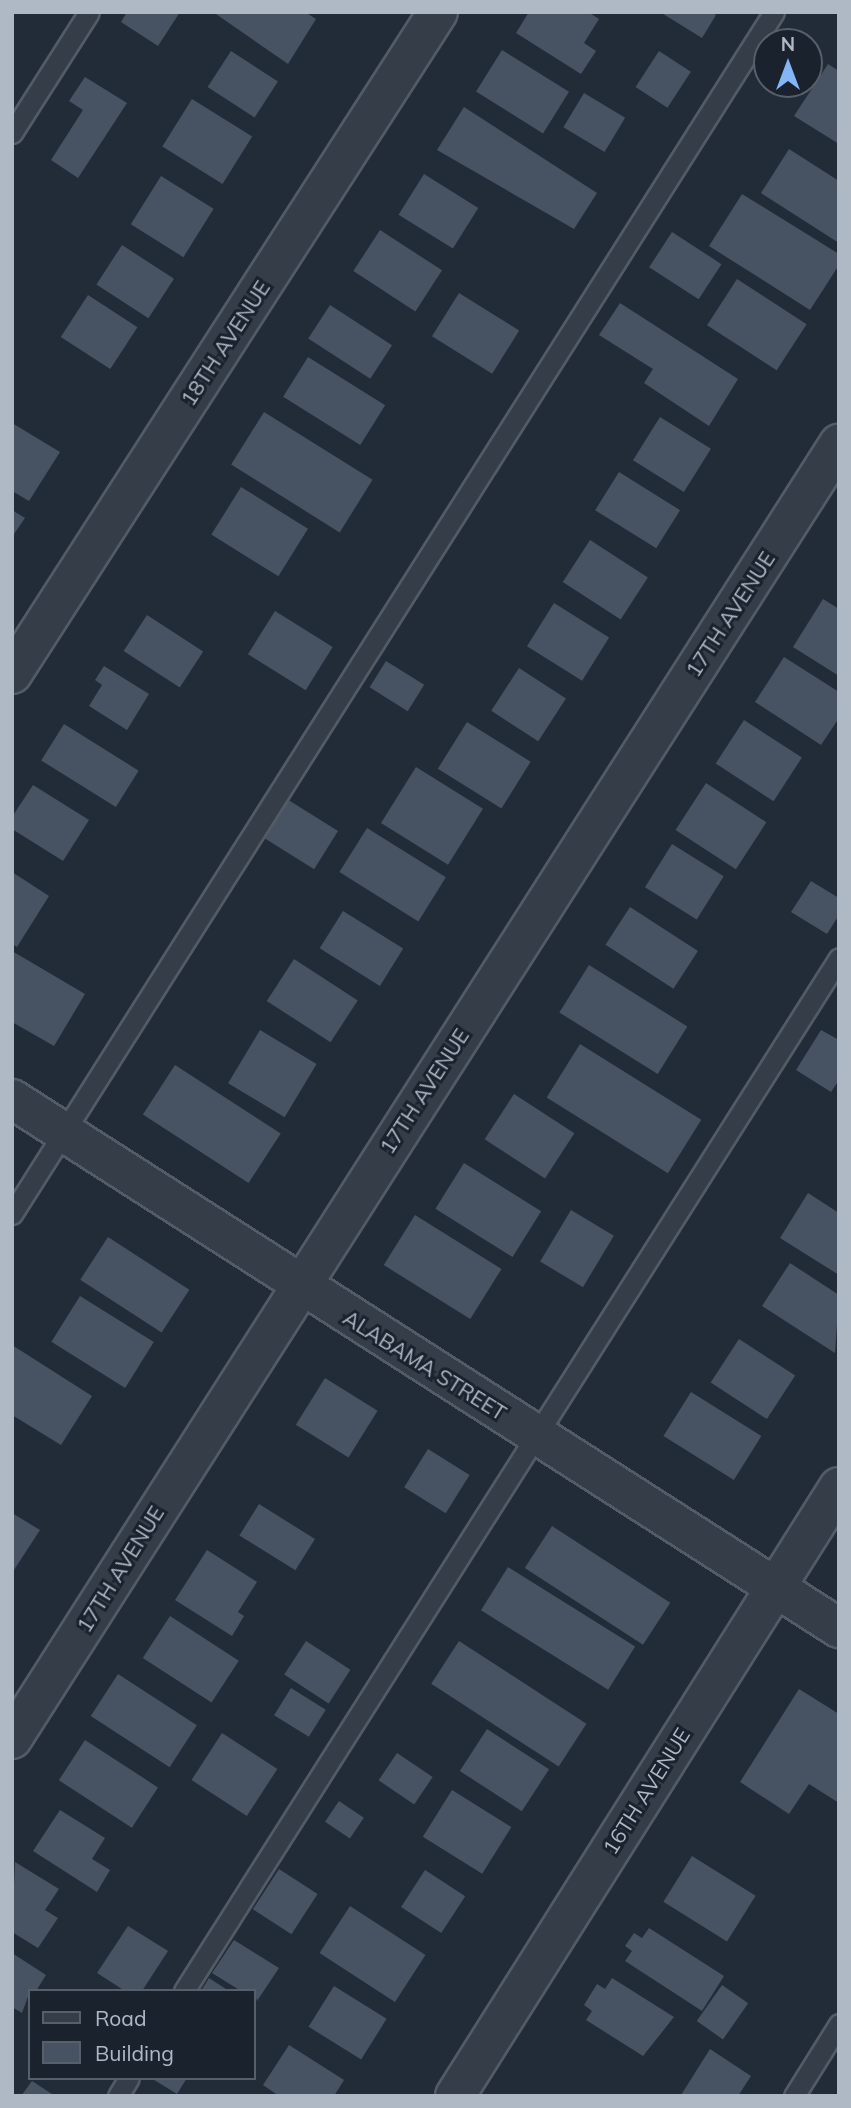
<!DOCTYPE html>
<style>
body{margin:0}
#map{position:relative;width:851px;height:2108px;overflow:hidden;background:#212c38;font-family:Mulish,sans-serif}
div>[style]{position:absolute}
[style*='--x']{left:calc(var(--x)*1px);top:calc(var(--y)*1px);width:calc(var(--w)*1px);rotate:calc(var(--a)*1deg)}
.building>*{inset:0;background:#475362;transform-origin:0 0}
.roads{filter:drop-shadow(2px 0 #525b66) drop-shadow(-2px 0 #525b66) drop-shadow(0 2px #525b66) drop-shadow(0 -2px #525b66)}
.service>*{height:19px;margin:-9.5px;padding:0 9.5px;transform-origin:9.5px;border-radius:9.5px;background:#353e48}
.minor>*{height:38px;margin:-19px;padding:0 19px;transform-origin:19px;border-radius:19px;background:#353e48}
.tertiary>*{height:38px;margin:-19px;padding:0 19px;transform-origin:19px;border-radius:19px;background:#353e48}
span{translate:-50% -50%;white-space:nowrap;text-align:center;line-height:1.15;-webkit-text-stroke:6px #1a232d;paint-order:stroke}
.street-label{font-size:21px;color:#afb8c5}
.frame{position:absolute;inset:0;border:14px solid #afb8c5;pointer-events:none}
.legend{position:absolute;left:28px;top:1989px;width:228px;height:91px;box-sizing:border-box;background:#1a232d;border:2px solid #565f6a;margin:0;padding:9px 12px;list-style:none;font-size:21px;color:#afb8c5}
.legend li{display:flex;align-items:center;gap:14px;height:35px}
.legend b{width:35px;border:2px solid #565f6a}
.north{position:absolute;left:753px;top:28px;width:70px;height:70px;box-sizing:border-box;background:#1a232d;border:2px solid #565f6a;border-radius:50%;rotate:0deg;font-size:19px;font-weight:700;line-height:28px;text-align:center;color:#afb8c5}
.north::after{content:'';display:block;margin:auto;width:24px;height:32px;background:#84b5f5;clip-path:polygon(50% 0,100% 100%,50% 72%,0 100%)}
</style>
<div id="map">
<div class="building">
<div style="clip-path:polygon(127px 12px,180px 12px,158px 46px,121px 22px)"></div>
<div style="clip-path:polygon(213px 12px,305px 12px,316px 19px,288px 64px)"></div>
<div style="clip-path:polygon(529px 12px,588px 12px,599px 19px,584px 43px,596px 51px,581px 74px,516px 33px)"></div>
<div style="clip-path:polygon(660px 12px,711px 12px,716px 15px,702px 38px)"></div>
<div style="left:502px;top:50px;width:79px;height:49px;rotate:32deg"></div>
<div style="left:231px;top:51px;width:56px;height:43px;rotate:33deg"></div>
<div style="left:659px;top:51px;width:38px;height:43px;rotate:33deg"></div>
<div style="clip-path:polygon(828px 64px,839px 71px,839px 144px,794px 116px)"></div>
<div style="clip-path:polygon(85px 77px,127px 103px,78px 178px,51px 160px,83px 110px,69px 101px)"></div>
<div style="left:584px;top:93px;width:48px;height:40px;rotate:31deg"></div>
<div style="left:192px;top:99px;width:71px;height:56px;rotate:32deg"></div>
<div style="clip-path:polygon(464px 107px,597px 193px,574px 229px,437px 150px)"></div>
<div style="clip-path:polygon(789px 149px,839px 181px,839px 243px,761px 193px)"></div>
<div style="left:424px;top:174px;width:64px;height:48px;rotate:32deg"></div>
<div style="left:161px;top:176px;width:62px;height:57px;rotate:32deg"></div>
<div style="clip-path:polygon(742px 194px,839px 254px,839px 265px,810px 310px,709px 246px)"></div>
<div style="left:380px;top:230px;width:74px;height:49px;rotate:33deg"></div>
<div style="left:672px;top:232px;width:59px;height:42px;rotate:33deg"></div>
<div style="left:122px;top:245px;width:62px;height:47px;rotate:33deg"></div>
<div style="left:737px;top:279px;width:83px;height:55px;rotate:33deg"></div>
<div style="left:459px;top:293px;width:71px;height:51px;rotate:32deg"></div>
<div style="left:88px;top:295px;width:59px;height:50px;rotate:33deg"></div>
<div style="clip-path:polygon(620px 303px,738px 379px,709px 426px,644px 383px,653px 369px,599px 335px)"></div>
<div style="left:330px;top:305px;width:74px;height:40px;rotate:33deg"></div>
<div style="left:308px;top:357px;width:91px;height:47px;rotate:32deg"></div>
<div style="left:264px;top:412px;width:128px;height:62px;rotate:32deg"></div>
<div style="left:660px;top:417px;width:60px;height:51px;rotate:32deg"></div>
<div style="clip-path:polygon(12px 423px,60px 452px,29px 501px,12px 491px)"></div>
<div style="left:619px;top:472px;width:72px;height:45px;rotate:32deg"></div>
<div style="left:241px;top:487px;width:79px;height:56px;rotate:32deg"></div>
<div style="clip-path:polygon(12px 510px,25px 518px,12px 537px)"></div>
<div style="left:590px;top:540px;width:69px;height:50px;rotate:33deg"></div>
<div style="clip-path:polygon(823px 599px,839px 609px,839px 676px,793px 647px)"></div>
<div style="left:554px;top:603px;width:65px;height:51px;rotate:32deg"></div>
<div style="left:275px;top:611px;width:68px;height:51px;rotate:32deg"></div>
<div style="left:147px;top:615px;width:67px;height:43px;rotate:33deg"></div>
<div style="clip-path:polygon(784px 657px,839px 692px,839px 718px,821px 745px,755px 702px)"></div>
<div style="left:386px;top:661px;width:45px;height:31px;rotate:32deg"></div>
<div style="clip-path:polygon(104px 666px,149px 694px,127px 730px,89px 706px,102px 685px,95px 680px)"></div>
<div style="left:519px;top:668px;width:56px;height:51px;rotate:33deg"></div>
<div style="left:744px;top:720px;width:69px;height:52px;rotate:33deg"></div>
<div style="left:467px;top:722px;width:75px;height:55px;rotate:32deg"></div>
<div style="left:64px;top:724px;width:88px;height:43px;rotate:32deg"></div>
<div style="left:416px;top:767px;width:79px;height:66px;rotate:32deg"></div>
<div style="left:706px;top:783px;width:72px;height:56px;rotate:33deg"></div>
<div style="clip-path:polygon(33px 785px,89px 820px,63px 861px,12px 829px,12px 817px)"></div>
<div style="left:282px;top:796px;width:66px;height:45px;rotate:32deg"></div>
<div style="left:367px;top:828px;width:93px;height:52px;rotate:32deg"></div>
<div style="left:672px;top:844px;width:61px;height:51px;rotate:32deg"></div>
<div style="clip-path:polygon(12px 872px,49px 896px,17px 947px,12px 944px)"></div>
<div style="clip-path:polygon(811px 881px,839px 898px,839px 915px,827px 934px,791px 912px)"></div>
<div style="left:630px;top:907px;width:81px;height:45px;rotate:33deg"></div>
<div style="left:343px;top:911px;width:71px;height:44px;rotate:32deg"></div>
<div style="clip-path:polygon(12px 951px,85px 994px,54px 1046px,12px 1022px)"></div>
<div style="left:294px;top:959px;width:76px;height:50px;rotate:33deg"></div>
<div style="left:589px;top:965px;width:116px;height:56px;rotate:32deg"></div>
<div style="left:260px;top:1030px;width:66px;height:62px;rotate:31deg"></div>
<div style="clip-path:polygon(821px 1030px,839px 1040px,839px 1080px,831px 1092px,796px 1070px)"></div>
<div style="left:580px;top:1044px;width:143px;height:63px;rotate:32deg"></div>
<div style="left:175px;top:1065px;width:126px;height:59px;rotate:33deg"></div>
<div style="left:514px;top:1094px;width:72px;height:54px;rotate:33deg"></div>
<div style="left:464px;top:1163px;width:91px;height:54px;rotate:32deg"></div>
<div style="clip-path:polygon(808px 1193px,839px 1213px,839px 1275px,780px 1238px)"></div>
<div style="left:571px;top:1210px;width:50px;height:60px;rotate:31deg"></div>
<div style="left:415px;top:1215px;width:102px;height:59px;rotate:32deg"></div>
<div style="left:108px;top:1237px;width:97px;height:51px;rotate:33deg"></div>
<div style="clip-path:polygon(790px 1263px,839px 1295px,835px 1353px,762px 1306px)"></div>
<div style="left:80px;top:1296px;width:87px;height:54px;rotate:32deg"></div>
<div style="left:739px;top:1339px;width:67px;height:52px;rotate:33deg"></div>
<div style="clip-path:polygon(12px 1345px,92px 1396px,61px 1445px,12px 1415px)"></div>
<div style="left:325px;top:1378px;width:62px;height:55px;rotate:32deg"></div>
<div style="left:691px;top:1392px;width:83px;height:52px;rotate:32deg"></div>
<div style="left:428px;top:1449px;width:49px;height:45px;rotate:32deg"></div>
<div style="left:259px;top:1504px;width:66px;height:37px;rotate:32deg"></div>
<div style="clip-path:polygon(12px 1513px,40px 1530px,12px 1573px)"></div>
<div style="left:552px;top:1526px;width:141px;height:50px;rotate:33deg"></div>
<div style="clip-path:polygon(207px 1550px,257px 1582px,238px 1612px,244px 1616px,232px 1636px,175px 1600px)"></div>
<div style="left:508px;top:1567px;width:150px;height:51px;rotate:32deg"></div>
<div style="left:170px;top:1616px;width:82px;height:50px;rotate:33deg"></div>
<div style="left:306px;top:1641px;width:53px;height:40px;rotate:33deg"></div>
<div style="left:459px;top:1641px;width:152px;height:51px;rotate:33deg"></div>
<div style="left:118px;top:1674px;width:94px;height:50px;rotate:33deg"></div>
<div style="left:291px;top:1688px;width:41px;height:32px;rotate:32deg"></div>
<div style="clip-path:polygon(799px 1689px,839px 1714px,839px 1803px,809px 1784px,789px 1814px,740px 1782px)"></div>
<div style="left:487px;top:1729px;width:74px;height:50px;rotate:33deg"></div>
<div style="left:222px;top:1733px;width:66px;height:56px;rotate:33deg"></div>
<div style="left:85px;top:1740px;width:87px;height:48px;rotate:33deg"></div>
<div style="left:397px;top:1753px;width:43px;height:33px;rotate:34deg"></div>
<div style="left:452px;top:1790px;width:70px;height:55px;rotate:32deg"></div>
<div style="left:339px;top:1801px;width:30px;height:25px;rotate:34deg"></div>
<div style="clip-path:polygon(60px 1810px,105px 1838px,92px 1859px,110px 1870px,97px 1892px,33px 1851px)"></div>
<div style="left:692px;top:1856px;width:75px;height:54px;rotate:32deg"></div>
<div style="clip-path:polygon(15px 1862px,59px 1889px,45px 1910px,58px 1918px,38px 1948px,12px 1932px)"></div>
<div style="left:279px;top:1869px;width:46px;height:48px;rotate:33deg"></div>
<div style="left:425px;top:1870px;width:48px;height:44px;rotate:33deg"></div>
<div style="left:350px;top:1906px;width:90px;height:56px;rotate:33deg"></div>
<div style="clip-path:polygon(128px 1926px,168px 1951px,142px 1991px,125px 1991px,97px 1973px)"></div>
<div style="clip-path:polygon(649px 1928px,724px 1976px,702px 2011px,625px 1961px,632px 1951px,625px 1946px,634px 1933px,642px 1938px)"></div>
<div style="clip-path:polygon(234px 1940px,279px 1968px,257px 2001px,254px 1991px,241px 1991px,212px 1973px)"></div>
<div style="clip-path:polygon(12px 1953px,46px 1975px,36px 1991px,30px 1991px,22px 2013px,12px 2007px)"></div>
<div style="clip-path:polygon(209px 1978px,229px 1991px,201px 1991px)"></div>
<div style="clip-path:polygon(612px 1978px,674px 2017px,643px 2056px,586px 2020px,592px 2011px,584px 2005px,597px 1984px,605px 1989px)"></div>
<div style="left:722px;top:1985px;width:32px;height:44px;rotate:35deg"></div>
<div style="left:334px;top:1986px;width:62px;height:48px;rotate:32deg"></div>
<div style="clip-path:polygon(289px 2045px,344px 2080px,334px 2096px,279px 2096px,263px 2085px)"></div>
<div style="clip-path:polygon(710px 2049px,751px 2076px,738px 2096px,681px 2095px)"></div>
<div style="clip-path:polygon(151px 2078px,187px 2078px,177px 2094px)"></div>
<div style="clip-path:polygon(32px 2081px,55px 2096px,21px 2096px)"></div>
</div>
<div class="roads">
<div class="service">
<div style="--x:12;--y:133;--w:143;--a:-57.5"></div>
<div style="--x:12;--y:1214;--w:1423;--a:-57.63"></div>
<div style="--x:184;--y:1991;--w:1223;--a:-57.62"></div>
<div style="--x:118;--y:2096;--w:21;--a:-59"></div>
<div style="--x:794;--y:2096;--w:85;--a:-58"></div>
</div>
<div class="minor">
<div style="--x:12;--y:674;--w:787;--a:-57.24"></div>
<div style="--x:12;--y:1739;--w:1537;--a:-57.44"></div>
<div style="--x:455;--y:2096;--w:720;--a:-57.77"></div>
</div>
<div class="tertiary">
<div style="--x:12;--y:1099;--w:982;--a:32.61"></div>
</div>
</div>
<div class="street-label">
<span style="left:225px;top:343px;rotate:-57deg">18TH AVENUE</span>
<span style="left:730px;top:614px;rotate:-57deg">17TH AVENUE</span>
<span style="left:424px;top:1091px;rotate:-57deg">17TH AVENUE</span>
<span style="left:425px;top:1365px;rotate:32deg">ALABAMA STREET</span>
<span style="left:120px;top:1569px;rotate:-58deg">17TH AVENUE</span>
<span style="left:646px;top:1791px;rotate:-58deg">16TH AVENUE</span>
</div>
<div class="frame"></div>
<ul class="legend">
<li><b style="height:9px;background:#353e48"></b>Road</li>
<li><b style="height:19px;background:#475362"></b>Building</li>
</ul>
<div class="north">N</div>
</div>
